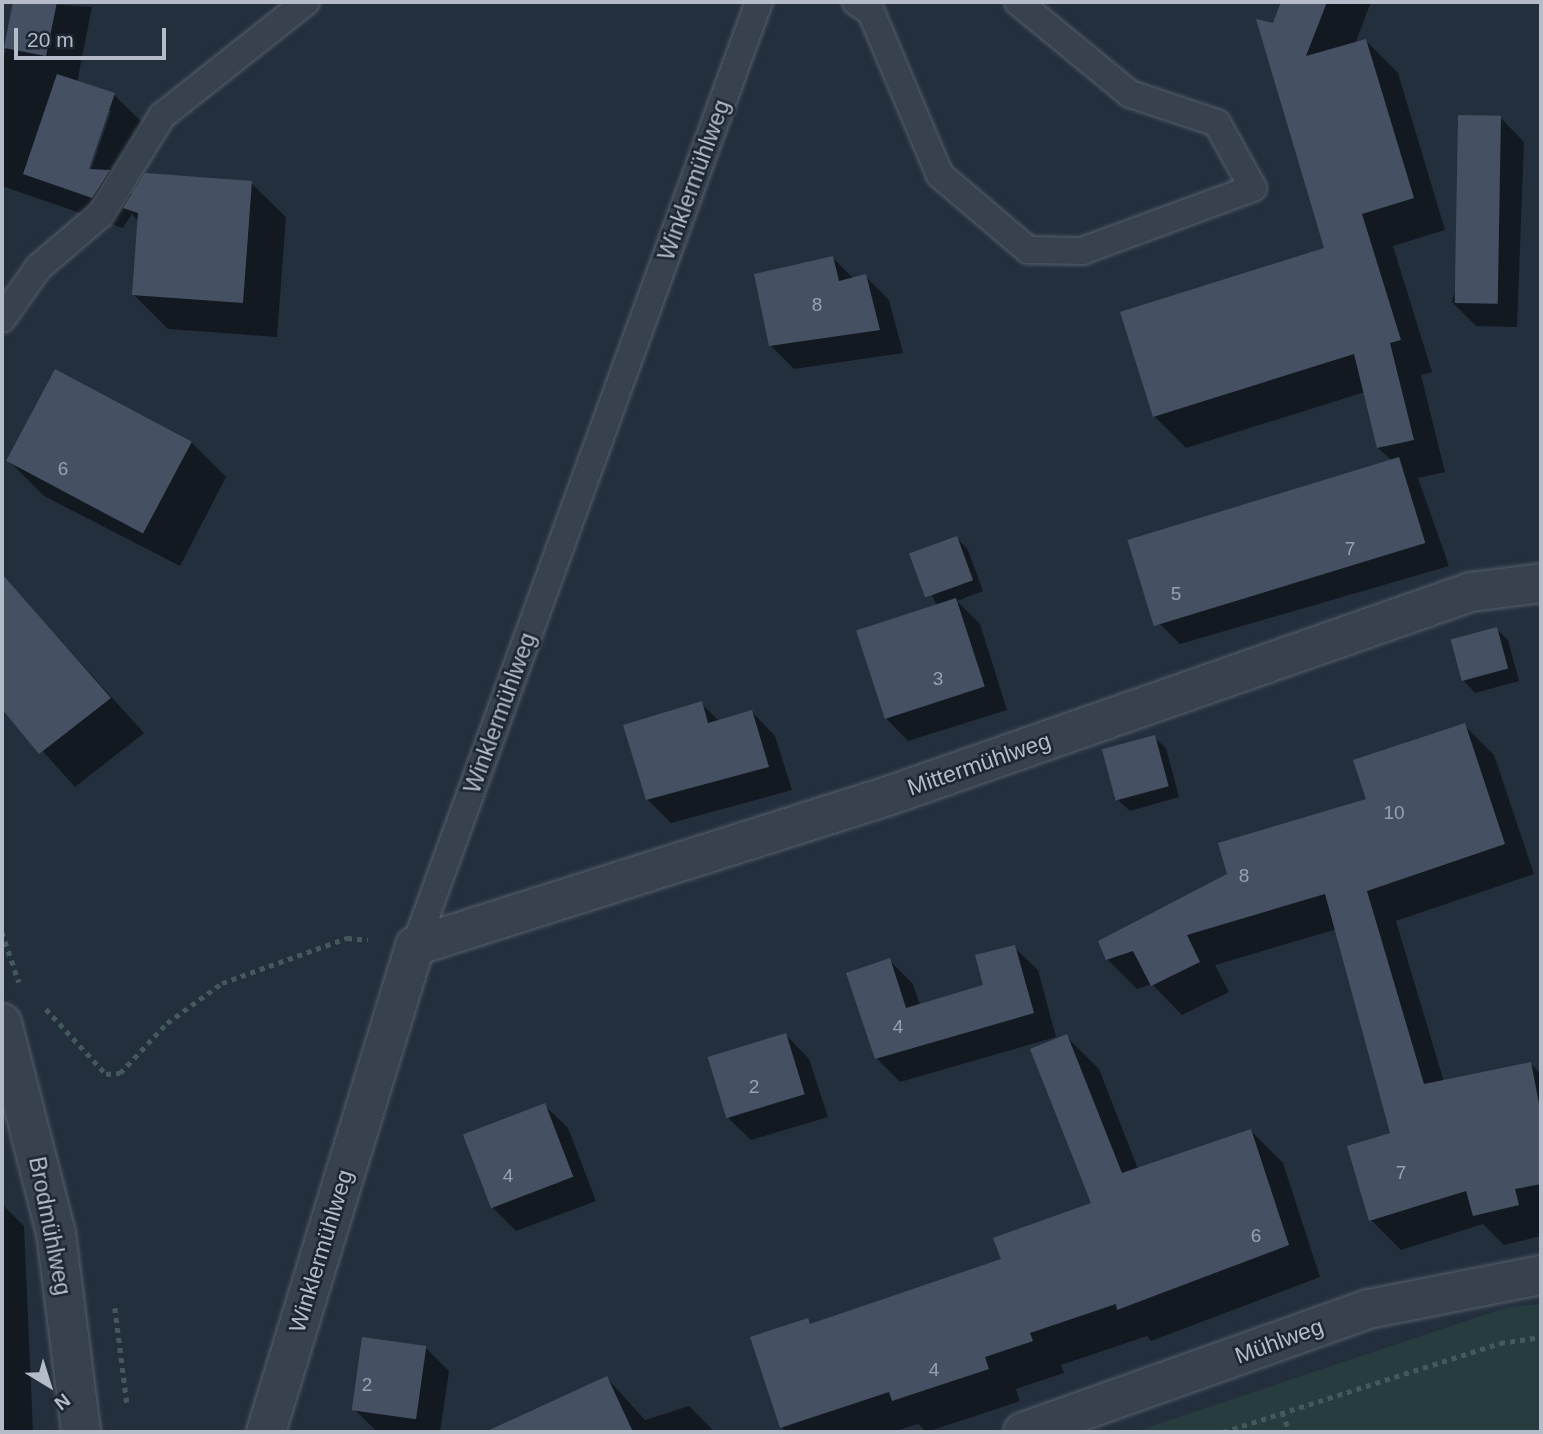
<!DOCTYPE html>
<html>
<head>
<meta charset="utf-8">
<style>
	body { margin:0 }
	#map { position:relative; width:1543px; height:1434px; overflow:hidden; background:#242f3e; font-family:Helvetica,sans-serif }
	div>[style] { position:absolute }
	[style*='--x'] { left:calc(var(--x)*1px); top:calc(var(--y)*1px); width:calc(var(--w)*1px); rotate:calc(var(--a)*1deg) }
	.green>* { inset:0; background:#263c3f }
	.shadow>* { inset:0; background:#0007 }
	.building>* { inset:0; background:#455162; transform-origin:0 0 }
	.path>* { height:4.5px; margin-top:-2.25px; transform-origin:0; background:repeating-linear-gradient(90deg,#44595c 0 5px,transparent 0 10px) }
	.roads { filter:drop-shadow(0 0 2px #565f6c) drop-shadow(0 0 2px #565f6c) }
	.service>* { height:26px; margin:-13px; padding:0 13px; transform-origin:13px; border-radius:13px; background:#38414e }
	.minor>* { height:38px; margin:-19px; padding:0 19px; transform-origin:19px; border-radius:19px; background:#38414e }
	span { translate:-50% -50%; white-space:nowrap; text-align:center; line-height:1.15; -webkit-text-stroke:5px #1d2633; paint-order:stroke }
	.number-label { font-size:19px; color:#98a1af }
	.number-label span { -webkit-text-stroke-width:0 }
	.street-label { font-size:23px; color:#b4bcc9 }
	.frame { position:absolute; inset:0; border:4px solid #b4bcc9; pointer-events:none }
	.north { position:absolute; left:14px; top:1350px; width:70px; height:70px; -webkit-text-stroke:5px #1d2633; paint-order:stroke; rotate:142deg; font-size:19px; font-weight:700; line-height:28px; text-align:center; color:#b4bcc9 }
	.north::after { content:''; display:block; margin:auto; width:24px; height:32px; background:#b4bcc9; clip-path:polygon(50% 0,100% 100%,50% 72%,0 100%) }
	.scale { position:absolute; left:14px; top:28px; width:152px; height:32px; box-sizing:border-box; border:4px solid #b4bcc9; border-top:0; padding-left:9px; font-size:21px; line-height:24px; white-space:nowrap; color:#b4bcc9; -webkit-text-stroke:5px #1d2633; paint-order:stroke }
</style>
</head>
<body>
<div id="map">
	<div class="green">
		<div style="clip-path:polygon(1541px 1304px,1541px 1432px,1134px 1432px,1508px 1307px)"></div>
	</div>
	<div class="shadow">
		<div style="clip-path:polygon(evenodd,15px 2px,92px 7px,77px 83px,114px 95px,145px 125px,124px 187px,133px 196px,251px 183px,286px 217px,277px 337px,168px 329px,134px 295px,139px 222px,132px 214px,123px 228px,2px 186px,2px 67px,15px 2px,107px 111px,111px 111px,88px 178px,85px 177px,107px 111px)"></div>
		<div style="clip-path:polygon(1283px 2px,1371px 2px,1355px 44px,1366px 41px,1398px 73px,1445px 230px,1393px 246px,1432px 372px,1421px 375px,1445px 472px,1418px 478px,1449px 566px,1180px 644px,1156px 620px,1392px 461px,1378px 448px,1365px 392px,1186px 448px,1154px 416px,1326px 249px,1274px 25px)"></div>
		<div style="clip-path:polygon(1501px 118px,1524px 142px,1517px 327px,1476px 326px,1452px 302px)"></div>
		<div style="clip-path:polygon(833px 258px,854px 279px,865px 276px,889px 300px,903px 353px,794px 369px,771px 346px)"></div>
		<div style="clip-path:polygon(56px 372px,191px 442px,226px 477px,180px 566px,44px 496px,9px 461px)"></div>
		<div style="clip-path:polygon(957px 538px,968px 550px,983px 591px,957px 601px,980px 624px,1007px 710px,908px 741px,885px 717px,937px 606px,912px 554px)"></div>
		<div style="clip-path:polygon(3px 577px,144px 733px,75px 787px,2px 706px)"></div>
		<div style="clip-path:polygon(1496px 629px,1508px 640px,1519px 681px,1475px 693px,1464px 681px)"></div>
		<div style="clip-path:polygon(701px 703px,720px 722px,752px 712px,775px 736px,792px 790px,671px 823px,647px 799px)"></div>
		<div style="clip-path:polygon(1464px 725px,1494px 755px,1534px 874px,1396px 921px,1444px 1082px,1531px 1064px,1541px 1074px,1541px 1236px,1504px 1245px,1483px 1224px,1401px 1250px,1371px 1220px,1392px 1134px,1337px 929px,1215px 965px,1229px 992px,1182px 1015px,1152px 984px,1137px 989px,1107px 959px,1368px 800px)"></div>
		<div style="clip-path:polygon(1154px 737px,1166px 748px,1179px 797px,1130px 811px,1118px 800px)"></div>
		<div style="clip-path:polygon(1014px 947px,1038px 970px,1056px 1037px,900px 1082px,876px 1058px,889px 960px,913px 984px,920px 1005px,985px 986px)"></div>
		<div style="clip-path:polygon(786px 1035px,809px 1059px,828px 1117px,751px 1140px,727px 1117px)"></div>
		<div style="clip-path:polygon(1067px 1037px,1099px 1069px,1138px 1169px,1251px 1131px,1283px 1163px,1320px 1277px,1151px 1341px,1147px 1336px,1061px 1365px,1064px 1373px,1016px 1389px,1020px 1401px,927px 1432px,918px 1424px,894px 1432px,787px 1432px,782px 1427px,807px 1320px,812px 1325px,1003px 1260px,1093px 1204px)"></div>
		<div style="clip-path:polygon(544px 1105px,568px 1128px,596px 1201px,516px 1231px,492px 1207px)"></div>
		<div style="clip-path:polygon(2px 1204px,24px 1226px,33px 1432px,2px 1432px)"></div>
		<div style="clip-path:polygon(425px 1347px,449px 1371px,440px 1432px,377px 1432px,354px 1409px)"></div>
		<div style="clip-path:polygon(607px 1378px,645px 1420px,689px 1406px,715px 1432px,501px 1432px,499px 1428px)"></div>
	</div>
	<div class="building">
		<div style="clip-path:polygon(13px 2px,57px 2px,46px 56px,4px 48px)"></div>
		<div style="clip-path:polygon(1281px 2px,1327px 2px,1306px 56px,1366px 39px,1414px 198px,1362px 214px,1401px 340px,1390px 343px,1414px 440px,1377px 448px,1354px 354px,1153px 417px,1120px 312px,1324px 248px,1256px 19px,1273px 23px)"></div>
		<div style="clip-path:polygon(57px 74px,115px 93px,89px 169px,110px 170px,92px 198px,23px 174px)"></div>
		<div style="left:1458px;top:115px;width:43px;height:188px;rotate:1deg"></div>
		<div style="clip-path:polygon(145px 173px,252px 181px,243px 303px,132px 295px,138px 213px,123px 208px)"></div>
		<div style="clip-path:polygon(833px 256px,839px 281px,866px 274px,880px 330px,769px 346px,754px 274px)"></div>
		<div style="left:55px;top:369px;width:155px;height:104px;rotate:28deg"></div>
		<div style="left:1399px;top:457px;width:90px;height:284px;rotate:73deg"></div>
		<div style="left:957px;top:536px;width:47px;height:51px;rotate:70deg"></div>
		<div style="clip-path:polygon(2px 574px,111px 698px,39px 754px,2px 709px)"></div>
		<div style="left:956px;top:598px;width:93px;height:105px;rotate:72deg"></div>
		<div style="left:1497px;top:627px;width:43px;height:48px;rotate:75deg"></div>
		<div style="clip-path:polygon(702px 701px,708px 723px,752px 710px,769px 767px,646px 800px,623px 725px)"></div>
		<div style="clip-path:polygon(1465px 723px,1505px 844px,1367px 891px,1424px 1084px,1531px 1062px,1541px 1114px,1541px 1184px,1515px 1189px,1519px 1205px,1473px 1216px,1466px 1191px,1369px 1221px,1347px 1146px,1390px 1133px,1325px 894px,1187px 935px,1200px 962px,1151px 986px,1133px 951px,1106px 960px,1098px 941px,1227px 874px,1218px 843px,1366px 799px,1353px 760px)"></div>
		<div style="left:1155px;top:735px;width:53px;height:55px;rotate:75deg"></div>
		<div style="clip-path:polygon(1015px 945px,1034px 1013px,875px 1059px,846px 973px,890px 958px,906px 1008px,983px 985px,975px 955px)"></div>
		<div style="left:786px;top:1033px;width:64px;height:82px;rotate:73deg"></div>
		<div style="clip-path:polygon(1067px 1034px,1122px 1173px,1251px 1129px,1289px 1245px,1117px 1310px,1116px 1304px,1030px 1333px,1033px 1341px,985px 1357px,989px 1369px,892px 1401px,889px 1392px,780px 1428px,750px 1337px,808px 1318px,810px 1324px,1001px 1259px,993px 1238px,1091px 1203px,1030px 1049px)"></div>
		<div style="left:545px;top:1103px;width:79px;height:88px;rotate:69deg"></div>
		<div style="left:362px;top:1337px;width:65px;height:74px;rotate:8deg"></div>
		<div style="clip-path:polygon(607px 1376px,633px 1432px,485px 1432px)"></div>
	</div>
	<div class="path">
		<div style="--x:2;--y:932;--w:53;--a:71.2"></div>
		<div style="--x:46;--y:1009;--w:88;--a:47.3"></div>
		<div style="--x:106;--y:1074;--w:14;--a:-4"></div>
		<div style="--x:120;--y:1073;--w:69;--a:-46.8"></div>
		<div style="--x:167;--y:1023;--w:68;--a:-36"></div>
		<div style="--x:222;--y:983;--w:133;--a:-19.8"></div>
		<div style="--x:347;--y:938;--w:21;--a:5"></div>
		<div style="--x:115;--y:1308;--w:96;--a:82.8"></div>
		<div style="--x:1282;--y:1412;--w:22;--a:68"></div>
		<div style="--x:1223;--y:1432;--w:291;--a:-17.8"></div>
		<div style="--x:1500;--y:1343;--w:41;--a:-8.3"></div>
	</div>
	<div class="roads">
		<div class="service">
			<div style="--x:856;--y:2;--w:18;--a:34"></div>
			<div style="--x:871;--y:12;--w:177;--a:67.1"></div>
			<div style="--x:940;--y:175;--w:116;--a:40.4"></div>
			<div style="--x:1028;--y:250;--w:54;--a:1.1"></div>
			<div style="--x:1082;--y:251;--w:182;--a:-20.2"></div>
			<div style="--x:1253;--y:188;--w:74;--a:-119"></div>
			<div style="--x:1217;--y:123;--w:92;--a:-161.6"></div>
			<div style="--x:1130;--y:94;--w:145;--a:-140.6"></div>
			<div style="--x:2;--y:319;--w:64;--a:-54.6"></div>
			<div style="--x:39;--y:267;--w:82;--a:-40.5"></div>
			<div style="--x:101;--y:214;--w:115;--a:-58.1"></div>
			<div style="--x:162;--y:116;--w:184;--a:-38.4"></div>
			<div style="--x:415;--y:946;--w:1005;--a:-69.98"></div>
		</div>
		<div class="minor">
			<div style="--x:2;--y:1023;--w:217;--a:75.6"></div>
			<div style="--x:56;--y:1233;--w:201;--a:82.8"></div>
			<div style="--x:266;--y:1432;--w:508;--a:-72.96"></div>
			<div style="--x:415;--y:946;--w:496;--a:-17.6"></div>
			<div style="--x:888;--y:796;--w:618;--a:-19.29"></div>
			<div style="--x:1471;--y:592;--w:71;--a:-7.3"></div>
			<div style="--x:1023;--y:1432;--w:367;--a:-19.6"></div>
			<div style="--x:1369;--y:1309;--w:175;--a:-11.2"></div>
		</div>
	</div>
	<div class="number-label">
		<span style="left:817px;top:305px">8</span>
		<span style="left:63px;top:469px">6</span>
		<span style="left:1350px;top:549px">7</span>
		<span style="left:1176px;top:594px">5</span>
		<span style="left:938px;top:679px">3</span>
		<span style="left:1394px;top:813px">10</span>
		<span style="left:1244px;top:876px">8</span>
		<span style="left:898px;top:1027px">4</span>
		<span style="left:754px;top:1087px">2</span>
		<span style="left:1401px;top:1173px">7</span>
		<span style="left:508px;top:1176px">4</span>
		<span style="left:1256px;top:1236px">6</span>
		<span style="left:934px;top:1370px">4</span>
		<span style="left:367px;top:1385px">2</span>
	</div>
	<div class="street-label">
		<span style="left:694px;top:180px;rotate:-70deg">Winklermühlweg</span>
		<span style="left:500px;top:713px;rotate:-70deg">Winklermühlweg</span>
		<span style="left:979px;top:764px;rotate:-19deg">Mittermühlweg</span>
		<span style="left:50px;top:1226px;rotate:79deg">Brodmühlweg</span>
		<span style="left:321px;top:1251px;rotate:-73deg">Winklermühlweg</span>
		<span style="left:1279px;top:1341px;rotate:-20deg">Mühlweg</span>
	</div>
	<div class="frame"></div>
	<div class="north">N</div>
	<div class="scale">20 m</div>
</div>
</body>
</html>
